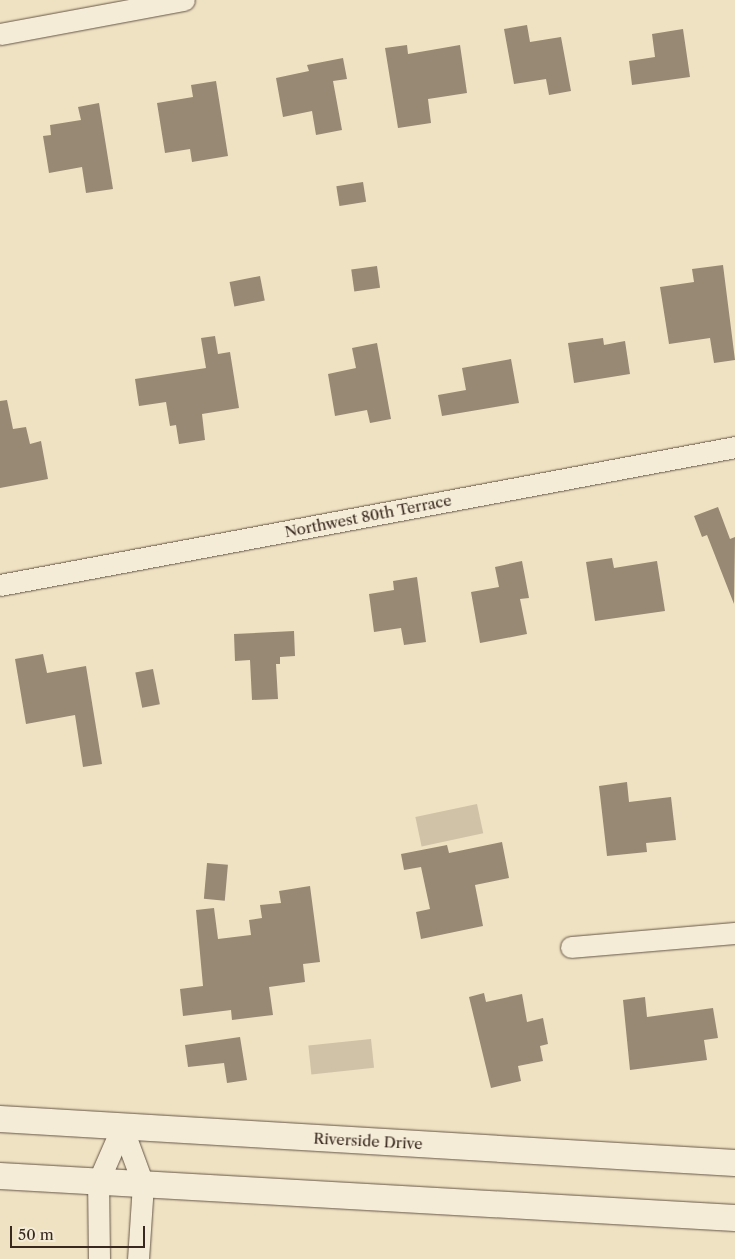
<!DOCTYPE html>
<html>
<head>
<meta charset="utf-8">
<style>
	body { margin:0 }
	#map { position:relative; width:735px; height:1259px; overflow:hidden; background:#efe2c2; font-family:"Libre Caslon Text",serif }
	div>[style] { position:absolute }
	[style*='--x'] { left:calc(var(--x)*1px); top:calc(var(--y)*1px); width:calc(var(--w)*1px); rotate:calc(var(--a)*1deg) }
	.green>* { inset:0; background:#d0c2a6; transform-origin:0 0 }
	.building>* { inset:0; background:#978974; transform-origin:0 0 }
	.roads { filter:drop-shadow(0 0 1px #665648) drop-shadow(0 0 1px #665648) }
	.minor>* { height:21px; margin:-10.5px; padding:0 10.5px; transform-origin:10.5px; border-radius:10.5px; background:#f5ecd7 }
	.tertiary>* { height:26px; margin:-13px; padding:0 13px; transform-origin:13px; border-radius:13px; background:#f5ecd7 }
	span { translate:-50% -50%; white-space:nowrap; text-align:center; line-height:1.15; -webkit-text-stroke:4px #f5ecd7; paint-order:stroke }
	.street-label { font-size:15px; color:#38281f }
	.scale { position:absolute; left:10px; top:1226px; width:135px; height:22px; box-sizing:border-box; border:2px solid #38281f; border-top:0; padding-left:6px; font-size:15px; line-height:18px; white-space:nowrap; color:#38281f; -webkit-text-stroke:4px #f5ecd7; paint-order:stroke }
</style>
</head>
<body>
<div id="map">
	<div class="green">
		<div style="left:477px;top:804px;width:30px;height:63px;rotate:78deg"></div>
		<div style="left:371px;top:1039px;width:29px;height:63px;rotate:84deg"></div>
	</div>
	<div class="building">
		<div style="clip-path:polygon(527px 25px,530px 42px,561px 37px,571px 91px,549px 95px,546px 79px,514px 84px,504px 29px)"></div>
		<div style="clip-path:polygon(683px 29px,690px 77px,632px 85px,629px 61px,655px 57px,652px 34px)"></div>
		<div style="clip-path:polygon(407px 45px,408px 54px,460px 45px,467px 93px,428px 99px,431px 123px,398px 128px,385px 48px)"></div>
		<div style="clip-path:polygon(343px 58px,347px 79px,333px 81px,342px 130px,316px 135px,312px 111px,283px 117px,276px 78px,309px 71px,307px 65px)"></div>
		<div style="clip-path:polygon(216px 81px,228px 156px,192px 162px,190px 149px,165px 153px,157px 103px,193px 97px,191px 85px)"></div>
		<div style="clip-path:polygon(99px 103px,113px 189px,86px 193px,82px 167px,49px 173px,43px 136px,51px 135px,50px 125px,81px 120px,78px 107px)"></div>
		<div style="left:363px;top:182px;width:20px;height:27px;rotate:81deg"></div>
		<div style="clip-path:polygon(723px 265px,735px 360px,714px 363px,710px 338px,669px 344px,660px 287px,694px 282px,692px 269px)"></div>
		<div style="left:377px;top:266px;width:22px;height:26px;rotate:82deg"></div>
		<div style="left:260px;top:276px;width:25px;height:31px;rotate:79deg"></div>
		<div style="clip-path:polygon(215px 336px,218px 354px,230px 352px,239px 408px,202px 414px,205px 440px,179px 444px,176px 425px,170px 426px,166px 402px,139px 406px,135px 379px,206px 368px,201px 338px)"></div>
		<div style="clip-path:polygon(603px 338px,604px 345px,625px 341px,630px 374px,574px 383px,568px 343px)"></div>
		<div style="clip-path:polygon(377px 343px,391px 419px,370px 423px,367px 410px,335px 416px,328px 374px,356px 368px,352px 348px)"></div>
		<div style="clip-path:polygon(511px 359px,519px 403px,442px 416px,438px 395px,466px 390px,462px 368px)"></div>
		<div style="clip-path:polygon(7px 400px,13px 429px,26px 427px,30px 444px,41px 441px,48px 479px,0 488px,0 401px)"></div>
		<div style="clip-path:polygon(718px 507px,730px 539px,735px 537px,734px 604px,707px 535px,702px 537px,694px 516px)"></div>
		<div style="clip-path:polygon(612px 558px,614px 568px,657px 561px,665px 611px,595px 621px,586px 562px)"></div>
		<div style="clip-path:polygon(522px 561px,529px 598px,520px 599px,527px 634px,480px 643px,471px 592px,499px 587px,495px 567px)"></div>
		<div style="clip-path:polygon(417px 577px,426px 642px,404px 645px,401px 628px,374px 632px,369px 594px,394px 590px,393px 581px)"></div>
		<div style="clip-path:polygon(294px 631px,295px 656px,280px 657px,280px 664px,276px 664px,278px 699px,252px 700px,250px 660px,235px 661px,234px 634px)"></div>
		<div style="clip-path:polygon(43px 654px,47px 673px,86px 666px,102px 764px,83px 767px,75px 715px,26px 724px,15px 659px)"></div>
		<div style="left:153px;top:669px;width:36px;height:18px;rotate:79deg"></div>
		<div style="clip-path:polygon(627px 782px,629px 802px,671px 797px,676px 840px,646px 843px,647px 852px,607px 856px,599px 786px)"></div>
		<div style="clip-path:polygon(502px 842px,509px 878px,475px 885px,483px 926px,421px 939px,416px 912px,430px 909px,421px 867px,404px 870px,401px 854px,447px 845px,449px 853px)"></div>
		<div style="left:207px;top:863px;width:21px;height:36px;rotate:5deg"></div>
		<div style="clip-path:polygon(310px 886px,320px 962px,303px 964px,305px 982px,269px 987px,273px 1015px,232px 1020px,231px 1010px,183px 1016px,180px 989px,203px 986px,196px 910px,214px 908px,218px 939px,251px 935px,249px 920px,262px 918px,260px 905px,281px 903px,279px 891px)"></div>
		<div style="clip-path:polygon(484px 993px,486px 1002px,522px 994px,527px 1022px,543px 1018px,548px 1044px,540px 1046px,543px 1061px,518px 1066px,521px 1081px,491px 1088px,469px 997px)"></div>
		<div style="clip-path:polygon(645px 997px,647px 1017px,713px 1008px,718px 1038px,704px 1040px,707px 1060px,630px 1070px,623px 1000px)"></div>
		<div style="clip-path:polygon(240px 1037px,247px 1080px,227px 1083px,224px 1063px,188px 1067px,185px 1045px)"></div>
	</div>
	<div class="roads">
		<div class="minor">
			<div style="--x:0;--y:34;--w:187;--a:-10.5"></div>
			<div style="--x:0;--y:585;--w:748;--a:-10.63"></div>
			<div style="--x:571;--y:947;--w:165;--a:-4.9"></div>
			<div style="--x:122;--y:1127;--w:61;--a:69.8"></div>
			<div style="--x:143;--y:1184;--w:75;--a:93.8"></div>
			<div style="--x:99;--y:1259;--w:77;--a:-90.7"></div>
			<div style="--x:98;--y:1182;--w:60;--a:-66.4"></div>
		</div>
		<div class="tertiary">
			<div style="--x:0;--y:1119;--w:736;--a:3.43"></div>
			<div style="--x:0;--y:1176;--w:736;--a:3.27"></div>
		</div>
	</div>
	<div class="street-label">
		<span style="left:368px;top:516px;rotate:-11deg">Northwest 80th Terrace</span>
		<span style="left:368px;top:1141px;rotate:3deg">Riverside Drive</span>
	</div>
	<div class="scale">50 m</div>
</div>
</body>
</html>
